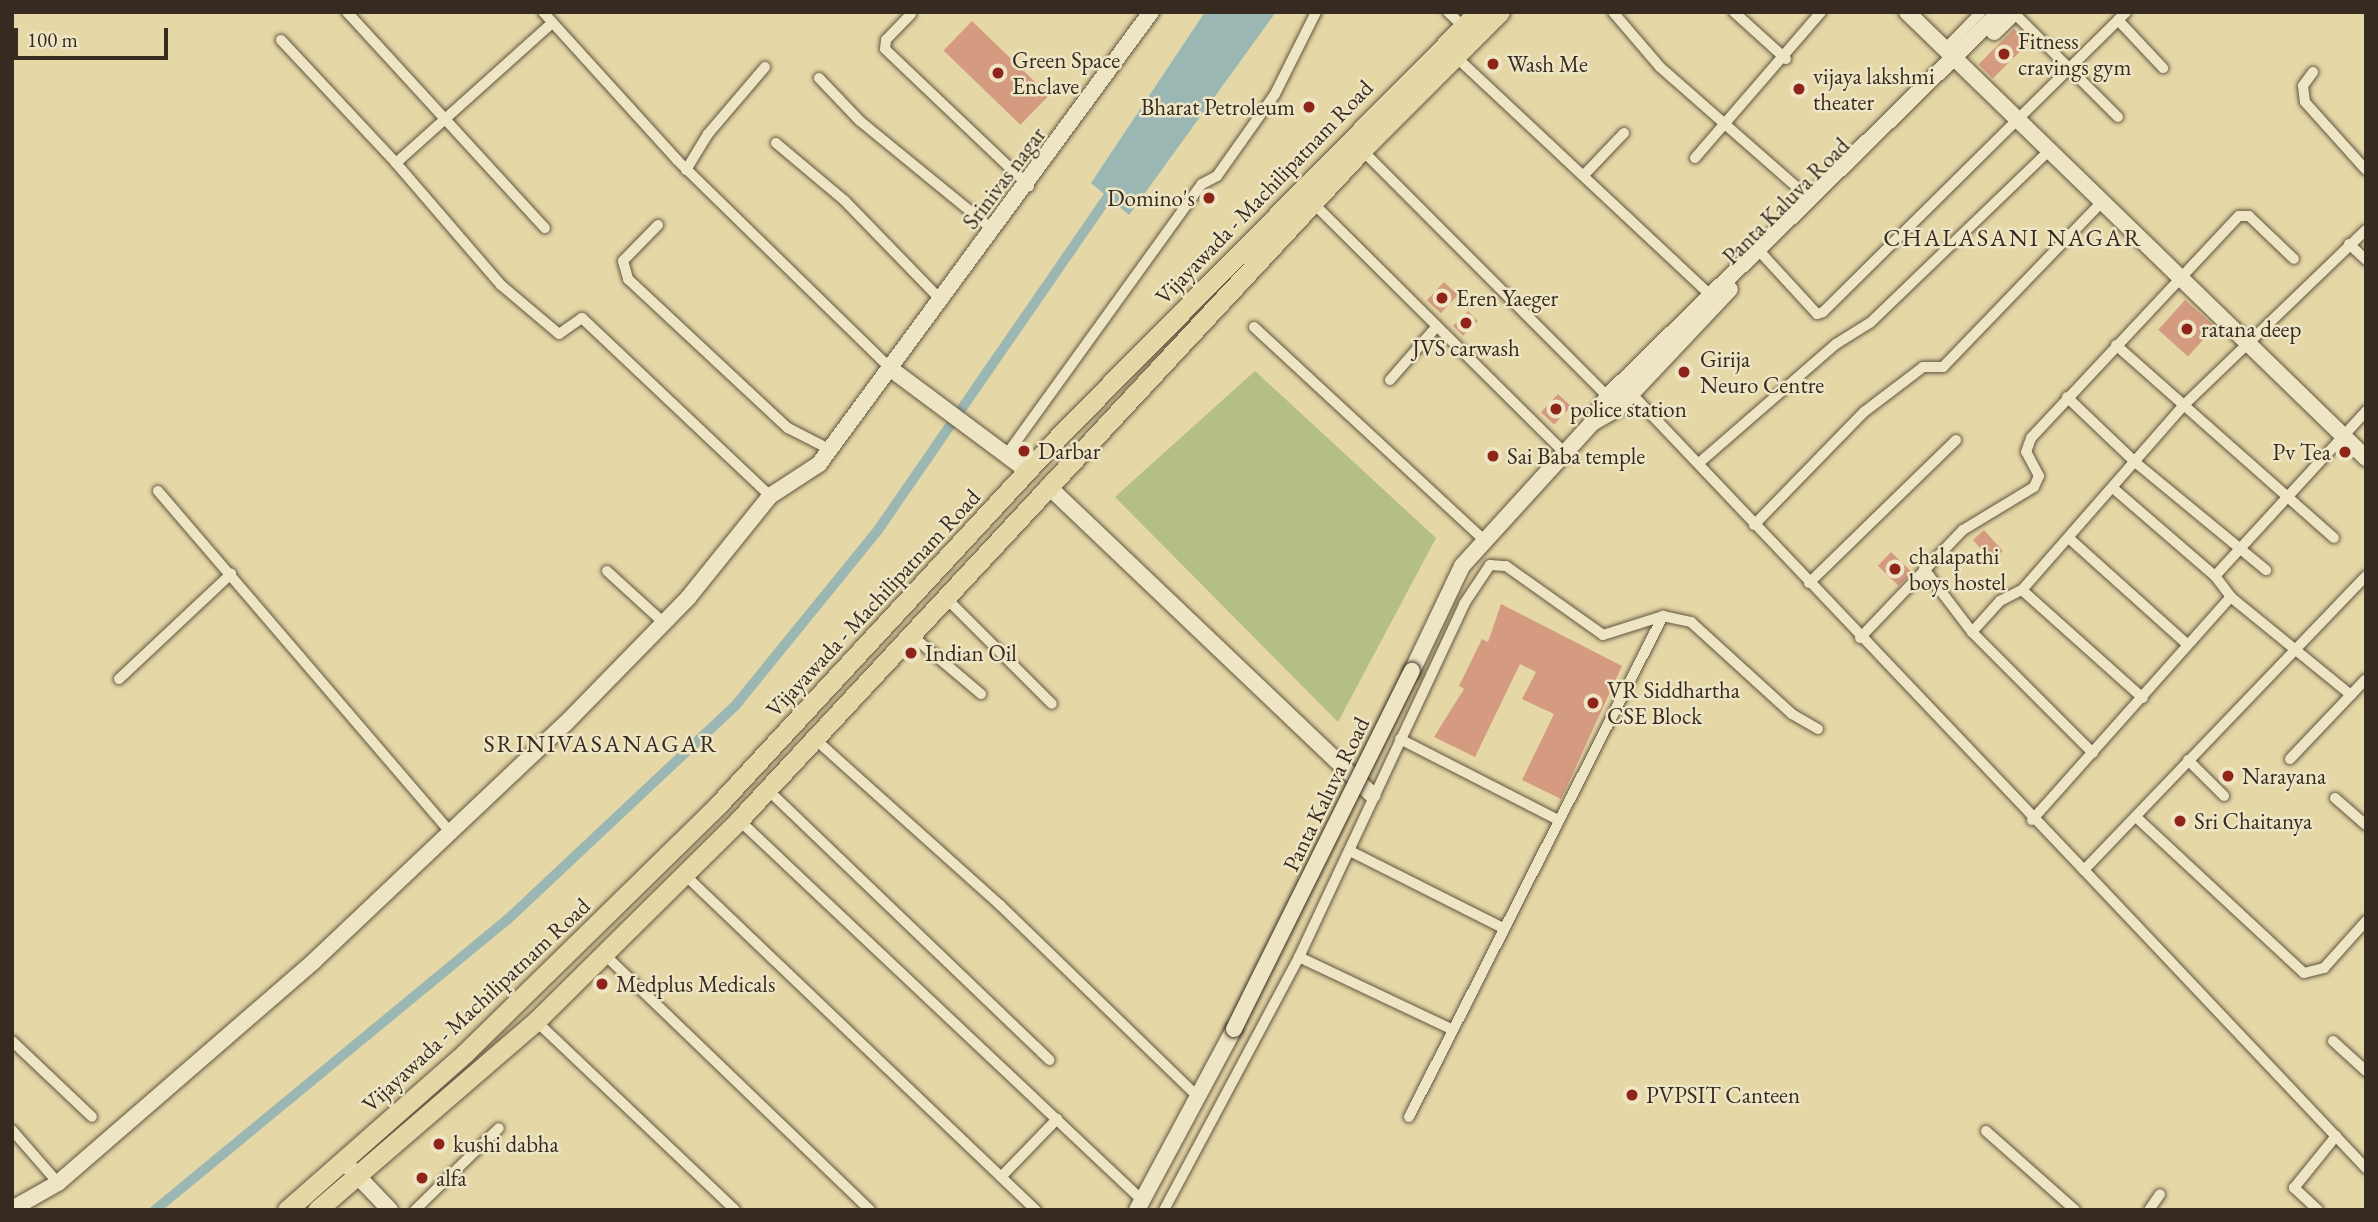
<!DOCTYPE html>
<html>
<head>
<meta charset="utf-8">
<style>
	body { margin:0 }
	#map { position:relative; width:2378px; height:1222px; overflow:hidden; background:#e5d7a6; font-family:"EB Garamond",serif }
	div>[style] { position:absolute }
	[style*='--x'] { left:calc(var(--x)*1px); top:calc(var(--y)*1px); width:calc(var(--w)*1px); rotate:calc(var(--a)*1deg) }
	.green>* { inset:0; background:#b4be87 }
	.water>* { inset:0; background:#9bb7b3 }
	.canal>* { height:10px; margin:-5px; padding:0 5px; transform-origin:5px; border-radius:5px; background:#9bb7b3 }
	.building>* { inset:0; background:#d59b80; transform-origin:0 0 }
	.roads { filter:drop-shadow(0 0 2px #625542) drop-shadow(0 0 2px #625542) }
	.street>* { height:10px; margin:-5px; padding:0 5px; transform-origin:5px; border-radius:5px; background:#eee5c5 }
	.secondary>* { height:16px; margin:-8px; padding:0 8px; transform-origin:8px; border-radius:8px; background:#eee5c5 }
	.highway>* { height:19px; margin:-9.5px; padding:0 9.5px; transform-origin:9.5px; border-radius:9.5px; background:#e5d7a6 }
	.bridges { filter:drop-shadow(0 0 2px #372a20) drop-shadow(0 0 2px #372a20) }
	.secondary-bridge>* { height:16px; margin:-8px; padding:0 8px; transform-origin:8px; border-radius:8px; background:#eee5c5 }
	.dots>* { width:19px; height:19px; translate:-50% -50%; box-sizing:border-box; border:4px solid #eee5c5; border-radius:50% }
	span { translate:-50% -50%; white-space:nowrap; text-align:center; line-height:1.15; -webkit-text-stroke:5px #eee5c5; paint-order:stroke }
	.poi-label { font-size:23px; color:#372a20 }
	.left { translate:0 -50%; text-align:left }
	.right { translate:-100% -50%; text-align:right }
	.street-label { font-size:23px; color:#372a20 }
	.neighbourhood-label { font-size:24px; color:#372a20; letter-spacing:2px }
	.frame { position:absolute; inset:0; border:14px solid #372a20; pointer-events:none }
	.scale { position:absolute; left:14px; top:28px; width:154px; height:32px; box-sizing:border-box; border:4px solid #372a20; border-top:0; padding-left:9px; font-size:21px; line-height:24px; white-space:nowrap; color:#372a20; -webkit-text-stroke:5px #eee5c5; paint-order:stroke }
</style>
</head>
<body>
<div id="map">
	<div class="green">
		<div style="clip-path:polygon(1255px 371px,1436px 538px,1338px 722px,1115px 497px)"></div>
	</div>
	<div class="water">
		<div style="clip-path:polygon(1205px 12px,1276px 12px,1129px 215px,1091px 183px)"></div>
	</div>
	<div class="canal">
		<div style="--x:155;--y:1210;--w:456;--a:-39.5"></div>
		<div style="--x:507;--y:920;--w:313;--a:-43.2"></div>
		<div style="--x:735;--y:706;--w:227;--a:-50.9"></div>
		<div style="--x:878;--y:530;--w:417;--a:-55.4"></div>
	</div>
	<div class="building">
		<div style="left:972px;top:21px;width:107px;height:41px;rotate:44deg"></div>
		<div style="left:2014px;top:29px;width:20px;height:50px;rotate:45deg"></div>
		<div style="left:1444px;top:282px;width:19px;height:25px;rotate:43deg"></div>
		<div style="left:2185px;top:300px;width:40px;height:40px;rotate:42deg"></div>
		<div style="left:1468px;top:311px;width:14px;height:21px;rotate:45deg"></div>
		<div style="left:1558px;top:394px;width:18px;height:25px;rotate:43deg"></div>
		<div style="left:1984px;top:530px;width:28px;height:15px;rotate:48deg"></div>
		<div style="left:1891px;top:552px;width:29px;height:19px;rotate:44deg"></div>
		<div style="clip-path:polygon(1501px 604px,1622px 666px,1561px 799px,1522px 780px,1554px 714px,1522px 699px,1536px 672px,1520px 664px,1475px 757px,1434px 737px,1464px 689px,1459px 686px,1482px 639px,1488px 642px)"></div>
	</div>
	<div class="roads">
		<div class="street">
			<div style="--x:347;--y:12;--w:293;--a:47.5"></div>
			<div style="--x:543;--y:12;--w:200;--a:47.8"></div>
			<div style="--x:677;--y:160;--w:299;--a:44.3"></div>
			<div style="--x:1448;--y:12;--w:21;--a:43"></div>
			<div style="--x:1613;--y:12;--w:72;--a:49.5"></div>
			<div style="--x:1660;--y:67;--w:197;--a:41.3"></div>
			<div style="--x:1734;--y:12;--w:70;--a:42.1"></div>
			<div style="--x:2014;--y:13;--w:147;--a:45"></div>
			<div style="--x:911;--y:14;--w:36;--a:134"></div>
			<div style="--x:886;--y:40;--w:9;--a:96"></div>
			<div style="--x:885;--y:49;--w:199;--a:43.6"></div>
			<div style="--x:2118;--y:20;--w:66;--a:46.8"></div>
			<div style="--x:281;--y:40;--w:168;--a:46.9"></div>
			<div style="--x:396;--y:163;--w:210;--a:-41.9"></div>
			<div style="--x:1946;--y:48;--w:50;--a:-45.8"></div>
			<div style="--x:1455;--y:56;--w:348;--a:43.1"></div>
			<div style="--x:2313;--y:72;--w:17;--a:126"></div>
			<div style="--x:2303;--y:86;--w:16;--a:83"></div>
			<div style="--x:2305;--y:102;--w:91;--a:48.1"></div>
			<div style="--x:819;--y:78;--w:59;--a:46.4"></div>
			<div style="--x:860;--y:121;--w:172;--a:39.3"></div>
			<div style="--x:776;--y:143;--w:89;--a:40"></div>
			<div style="--x:844;--y:200;--w:139;--a:45.9"></div>
			<div style="--x:1362;--y:150;--w:354;--a:45.1"></div>
			<div style="--x:1695;--y:158;--w:193;--a:-49.2"></div>
			<div style="--x:396;--y:163;--w:161;--a:49.3"></div>
			<div style="--x:501;--y:285;--w:76;--a:40.2"></div>
			<div style="--x:559;--y:334;--w:28;--a:-35"></div>
			<div style="--x:582;--y:318;--w:259;--a:43.4"></div>
			<div style="--x:686;--y:170;--w:42;--a:-58.6"></div>
			<div style="--x:708;--y:134;--w:88;--a:-49.6"></div>
			<div style="--x:1584;--y:175;--w:58;--a:-46.4"></div>
			<div style="--x:1313;--y:203;--w:355;--a:44.8"></div>
			<div style="--x:658;--y:225;--w:50;--a:134.2"></div>
			<div style="--x:623;--y:261;--w:19;--a:74"></div>
			<div style="--x:628;--y:279;--w:219;--a:43"></div>
			<div style="--x:788;--y:428;--w:48;--a:27.1"></div>
			<div style="--x:2349;--y:244;--w:23;--a:43"></div>
			<div style="--x:1763;--y:255;--w:80;--a:47.5"></div>
			<div style="--x:1817;--y:314;--w:6;--a:-18"></div>
			<div style="--x:1823;--y:312;--w:426;--a:-44.7"></div>
			<div style="--x:1254;--y:327;--w:313;--a:42.8"></div>
			<div style="--x:2116;--y:345;--w:291;--a:41.5"></div>
			<div style="--x:1390;--y:380;--w:70;--a:-49"></div>
			<div style="--x:1628;--y:390;--w:662;--a:46.47"></div>
			<div style="--x:2084;--y:870;--w:407;--a:-46.2"></div>
			<div style="--x:2067;--y:397;--w:94;--a:43.7"></div>
			<div style="--x:2135;--y:462;--w:170;--a:39.5"></div>
			<div style="--x:1007;--y:454;--w:333;--a:-54.2"></div>
			<div style="--x:1202;--y:184;--w:17;--a:-28"></div>
			<div style="--x:1217;--y:176;--w:100;--a:-54.7"></div>
			<div style="--x:1275;--y:94;--w:92;--a:-63.4"></div>
			<div style="--x:1699;--y:463;--w:181;--a:-41"></div>
			<div style="--x:1836;--y:344;--w:40;--a:-32"></div>
			<div style="--x:1870;--y:323;--w:247;--a:-43.9"></div>
			<div style="--x:2113;--y:488;--w:135;--a:40.8"></div>
			<div style="--x:158;--y:491;--w:448;--a:49.4"></div>
			<div style="--x:1754;--y:525;--w:158;--a:-45.8"></div>
			<div style="--x:1864;--y:412;--w:74;--a:-37.3"></div>
			<div style="--x:1923;--y:367;--w:20;--a:0"></div>
			<div style="--x:1943;--y:367;--w:228;--a:-46.1"></div>
			<div style="--x:2071;--y:540;--w:156;--a:41.9"></div>
			<div style="--x:1924;--y:569;--w:79;--a:52.7"></div>
			<div style="--x:1972;--y:632;--w:171;--a:45"></div>
			<div style="--x:607;--y:571;--w:77;--a:42.4"></div>
			<div style="--x:1809;--y:583;--w:205;--a:-44.2"></div>
			<div style="--x:2022;--y:590;--w:243;--a:-48.8"></div>
			<div style="--x:2182;--y:407;--w:255;--a:-43.9"></div>
			<div style="--x:945;--y:597;--w:151;--a:45"></div>
			<div style="--x:1972;--y:632;--w:42;--a:-47.9"></div>
			<div style="--x:2000;--y:601;--w:25;--a:-27"></div>
			<div style="--x:2022;--y:590;--w:162;--a:41.8"></div>
			<div style="--x:910;--y:634;--w:93;--a:40.2"></div>
			<div style="--x:1860;--y:638;--w:149;--a:-46.4"></div>
			<div style="--x:1963;--y:530;--w:83;--a:-31.2"></div>
			<div style="--x:2034;--y:487;--w:12;--a:-66"></div>
			<div style="--x:2039;--y:476;--w:27;--a:-118"></div>
			<div style="--x:2026;--y:452;--w:15;--a:-70"></div>
			<div style="--x:2031;--y:438;--w:304;--a:-46.9"></div>
			<div style="--x:2239;--y:216;--w:10;--a:0"></div>
			<div style="--x:2249;--y:216;--w:62;--a:43.7"></div>
			<div style="--x:119;--y:679;--w:154;--a:-43.2"></div>
			<div style="--x:2351;--y:695;--w:155;--a:-140.8"></div>
			<div style="--x:2231;--y:597;--w:26;--a:-127"></div>
			<div style="--x:2215;--y:576;--w:224;--a:-47.5"></div>
			<div style="--x:815;--y:739;--w:249;--a:41.9"></div>
			<div style="--x:1000;--y:905;--w:272;--a:44.1"></div>
			<div style="--x:1400;--y:739;--w:178;--a:27.1"></div>
			<div style="--x:2290;--y:759;--w:110;--a:-46.5"></div>
			<div style="--x:2188;--y:760;--w:51;--a:45"></div>
			<div style="--x:768;--y:790;--w:390;--a:43.8"></div>
			<div style="--x:2335;--y:798;--w:41;--a:41.1"></div>
			<div style="--x:2136;--y:817;--w:229;--a:42.9"></div>
			<div style="--x:2304;--y:973;--w:21;--a:-14"></div>
			<div style="--x:2324;--y:968;--w:63;--a:-48.2"></div>
			<div style="--x:739;--y:820;--w:554;--a:43.32"></div>
			<div style="--x:2032;--y:820;--w:299;--a:-48.3"></div>
			<div style="--x:1352;--y:852;--w:169;--a:26.7"></div>
			<div style="--x:2084;--y:870;--w:410;--a:46.6"></div>
			<div style="--x:684;--y:874;--w:487;--a:43.7"></div>
			<div style="--x:604;--y:954;--w:369;--a:43.9"></div>
			<div style="--x:1299;--y:957;--w:168;--a:25.3"></div>
			<div style="--x:536;--y:1021;--w:274;--a:43.5"></div>
			<div style="--x:12;--y:1041;--w:110;--a:43.5"></div>
			<div style="--x:2333;--y:1041;--w:45;--a:42.3"></div>
			<div style="--x:1409;--y:1117;--w:562;--a:-63.12"></div>
			<div style="--x:12;--y:1130;--w:70;--a:49"></div>
			<div style="--x:1986;--y:1131;--w:119;--a:41.6"></div>
			<div style="--x:1001;--y:1177;--w:81;--a:-46"></div>
			<div style="--x:415;--y:1210;--w:117;--a:-44.3"></div>
			<div style="--x:1164;--y:1210;--w:287;--a:-61.9"></div>
			<div style="--x:1299;--y:957;--w:390;--a:-64.9"></div>
			<div style="--x:1464;--y:604;--w:47;--a:-56.3"></div>
			<div style="--x:1490;--y:565;--w:16;--a:4"></div>
			<div style="--x:1506;--y:566;--w:119;--a:35.4"></div>
			<div style="--x:1603;--y:635;--w:63;--a:-17.6"></div>
			<div style="--x:1663;--y:616;--w:29;--a:12"></div>
			<div style="--x:1691;--y:622;--w:137;--a:42.3"></div>
			<div style="--x:1792;--y:714;--w:30;--a:30"></div>
			<div style="--x:2149;--y:1210;--w:19;--a:-55"></div>
			<div style="--x:2318;--y:1210;--w:33;--a:-137"></div>
			<div style="--x:2294;--y:1188;--w:67;--a:-51.1"></div>
		</div>
		<div class="secondary">
			<div style="--x:1907;--y:12;--w:640;--a:44.18"></div>
			<div style="--x:1994;--y:32;--w:29;--a:-44"></div>
			<div style="--x:891;--y:369;--w:171;--a:36.7"></div>
			<div style="--x:1592;--y:423;--w:30;--a:-30"></div>
			<div style="--x:1618;--y:408;--w:163;--a:-46.7"></div>
			<div style="--x:1048;--y:486;--w:448;--a:43.6"></div>
			<div style="--x:1412;--y:671;--w:116;--a:-64.5"></div>
			<div style="--x:1462;--y:566;--w:193;--a:-47.7"></div>
			<div style="--x:1592;--y:423;--w:30;--a:-60"></div>
			<div style="--x:1607;--y:397;--w:550;--a:-44.41"></div>
			<div style="--x:350;--y:1168;--w:58;--a:46.4"></div>
			<div style="--x:12;--y:1209;--w:53;--a:-29.5"></div>
			<div style="--x:58;--y:1183;--w:339;--a:-40.9"></div>
			<div style="--x:314;--y:961;--w:345;--a:-43.4"></div>
			<div style="--x:565;--y:724;--w:176;--a:-45.7"></div>
			<div style="--x:688;--y:598;--w:131;--a:-51.2"></div>
			<div style="--x:770;--y:496;--w:59;--a:-33.1"></div>
			<div style="--x:819;--y:464;--w:561;--a:-53.7"></div>
			<div style="--x:1137;--y:1210;--w:205;--a:-61.8"></div>
		</div>
		<div class="highway">
			<div style="--x:287;--y:1210;--w:237;--a:-41.4"></div>
			<div style="--x:465;--y:1053;--w:354;--a:-44.4"></div>
			<div style="--x:718;--y:805;--w:508;--a:-47.23"></div>
			<div style="--x:1063;--y:432;--w:590;--a:-45.34"></div>
			<div style="--x:317;--y:1210;--w:289;--a:-40.8"></div>
			<div style="--x:536;--y:1021;--w:286;--a:-44.7"></div>
			<div style="--x:739;--y:820;--w:915;--a:-47.08"></div>
			<div style="--x:1362;--y:150;--w:195;--a:-45"></div>
		</div>
	</div>
	<div class="bridges">
		<div class="secondary-bridge">
			<div style="--x:1234;--y:1029;--w:400;--a:-63.6"></div>
		</div>
	</div>
	<div class="dots">
		<div style="left:2004px;top:54px;background:#8f2418"></div>
		<div style="left:1493px;top:64px;background:#8f2418"></div>
		<div style="left:998px;top:73px;background:#8f2418"></div>
		<div style="left:1799px;top:89px;background:#8f2418"></div>
		<div style="left:1309px;top:107px;background:#8f2418"></div>
		<div style="left:1209px;top:198px;background:#8f2418"></div>
		<div style="left:1442px;top:298px;background:#8f2418"></div>
		<div style="left:1466px;top:323px;background:#8f2418"></div>
		<div style="left:2187px;top:329px;background:#8f2418"></div>
		<div style="left:1684px;top:372px;background:#8f2418"></div>
		<div style="left:1556px;top:409px;background:#8f2418"></div>
		<div style="left:1024px;top:451px;background:#8f2418"></div>
		<div style="left:2345px;top:452px;background:#8f2418"></div>
		<div style="left:1493px;top:456px;background:#8f2418"></div>
		<div style="left:1895px;top:569px;background:#8f2418"></div>
		<div style="left:911px;top:653px;background:#8f2418"></div>
		<div style="left:1593px;top:703px;background:#8f2418"></div>
		<div style="left:2228px;top:776px;background:#8f2418"></div>
		<div style="left:2180px;top:821px;background:#8f2418"></div>
		<div style="left:602px;top:984px;background:#8f2418"></div>
		<div style="left:1632px;top:1095px;background:#8f2418"></div>
		<div style="left:439px;top:1144px;background:#8f2418"></div>
		<div style="left:422px;top:1178px;background:#8f2418"></div>
	</div>
	<div class="poi-label">
		<span class="left" style="left:2018px;top:54px">Fitness<br>cravings gym</span>
		<span class="left" style="left:1012px;top:73px">Green Space<br>Enclave</span>
		<span class="left" style="left:1507px;top:64px">Wash Me</span>
		<span class="left" style="left:1813px;top:89px">vijaya lakshmi<br>theater</span>
		<span class="right" style="left:1295px;top:107px">Bharat Petroleum</span>
		<span class="right" style="left:1195px;top:198px">Domino's</span>
		<span class="left" style="left:1456px;top:298px">Eren Yaeger</span>
		<span class="left" style="left:2201px;top:329px">ratana deep</span>
		<span style="left:1466px;top:348px">JVS carwash</span>
		<span class="left" style="left:1700px;top:372px">Girija<br>Neuro Centre</span>
		<span class="left" style="left:1570px;top:409px">police station</span>
		<span class="left" style="left:1038px;top:451px">Darbar</span>
		<span class="right" style="left:2331px;top:452px">Pv Tea</span>
		<span class="left" style="left:1507px;top:456px">Sai Baba temple</span>
		<span class="left" style="left:1909px;top:569px">chalapathi<br>boys hostel</span>
		<span class="left" style="left:925px;top:653px">Indian Oil</span>
		<span class="left" style="left:1607px;top:703px">VR Siddhartha<br>CSE Block</span>
		<span class="left" style="left:2242px;top:776px">Narayana</span>
		<span class="left" style="left:2194px;top:821px">Sri Chaitanya</span>
		<span class="left" style="left:616px;top:984px">Medplus Medicals</span>
		<span class="left" style="left:1646px;top:1095px">PVPSIT Canteen</span>
		<span class="left" style="left:453px;top:1144px">kushi dabha</span>
		<span class="left" style="left:436px;top:1178px">alfa</span>
	</div>
	<div class="street-label">
		<span style="left:1004px;top:178px;rotate:-53deg">Srinivas nagar</span>
		<span style="left:1264px;top:192px;rotate:-46deg">Vijayawada - Machilipatnam Road</span>
		<span style="left:1786px;top:201px;rotate:-45deg">Panta Kaluva Road</span>
		<span style="left:873px;top:603px;rotate:-47deg">Vijayawada - Machilipatnam Road</span>
		<span style="left:1326px;top:794px;rotate:-64deg">Panta Kaluva Road</span>
		<span style="left:476px;top:1005px;rotate:-43deg">Vijayawada - Machilipatnam Road</span>
	</div>
	<div class="neighbourhood-label">
		<span style="left:2013px;top:238px">CHALASANI NAGAR</span>
		<span style="left:601px;top:744px">SRINIVASANAGAR</span>
	</div>
	<div class="frame"></div>
	<div class="scale">100 m</div>
</div>
</body>
</html>
